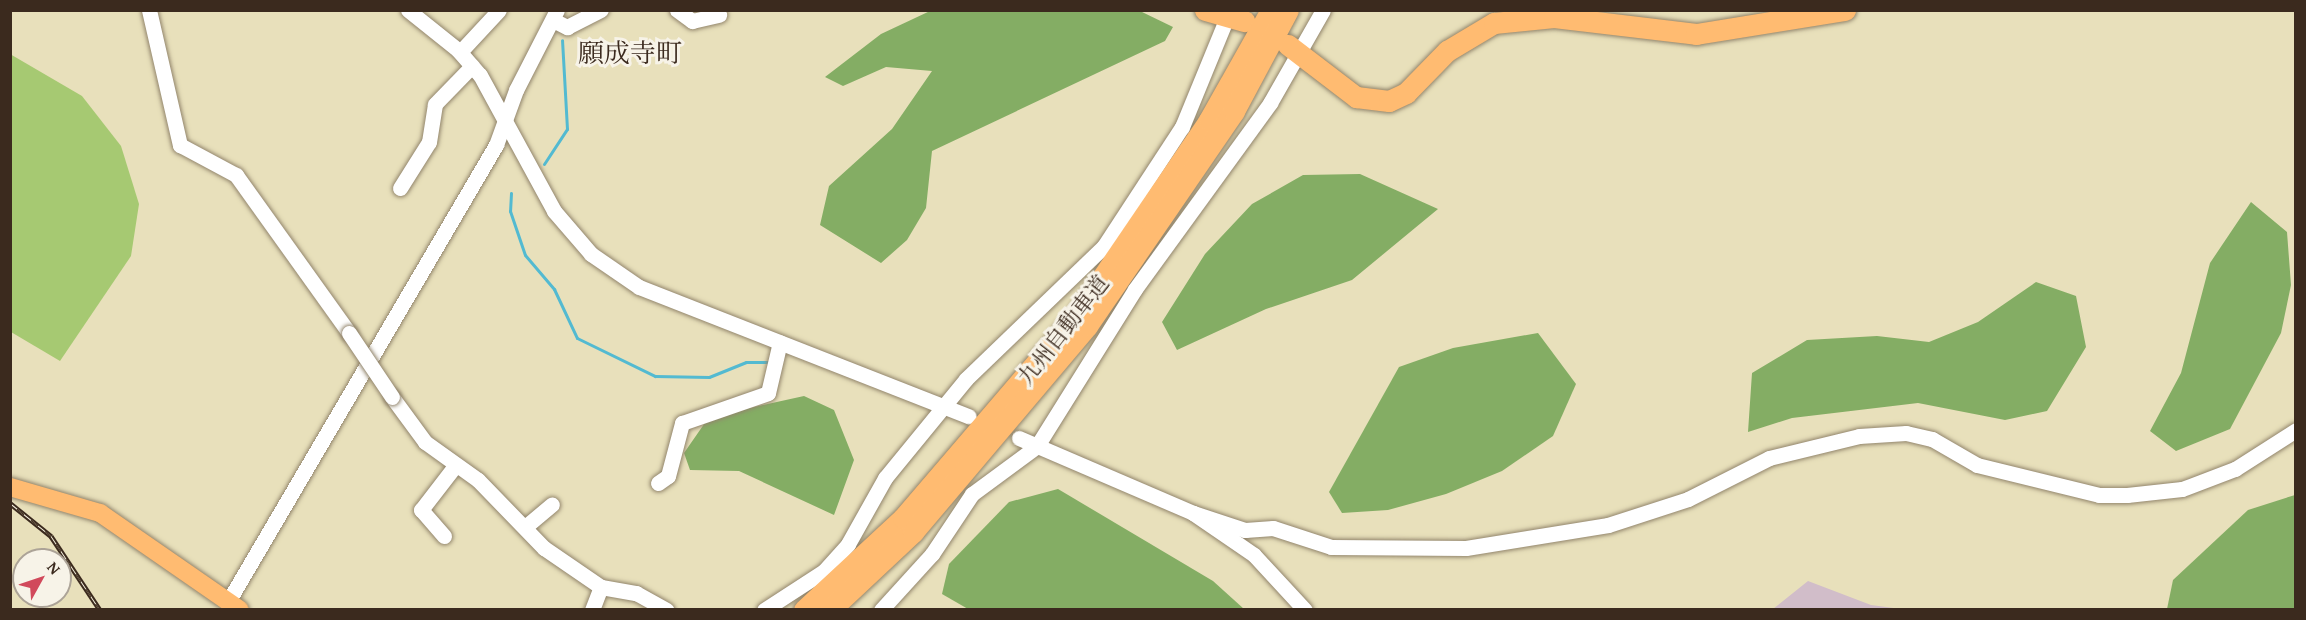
<!DOCTYPE html>
<html>
<head>
<meta charset="utf-8">
<style>
	body { margin:0 }
	#map { position:relative; width:2306px; height:620px; overflow:hidden; background:#e8e0bb; font-family:"Gentium Book Plus","Noto Serif JP",serif }
	div>[style] { position:absolute }
	[style*='--x'] { left:calc(var(--x)*1px); top:calc(var(--y)*1px); width:calc(var(--w)*1px); rotate:calc(var(--a)*1deg) }
	.industrial>* { inset:0; background:#d1bdc9 }
	.green>* { inset:0; background:#a6c972 }
	.forest>* { inset:0; background:#84ad64 }
	.stream>* { height:3px; margin:-1.5px; padding:0 1.5px; transform-origin:1.5px; border-radius:1.5px; background:#53bad1 }
	.roads { filter:drop-shadow(0 0 2px #92856c) drop-shadow(0 0 2px #92856c) }
	.minor>* { height:15px; margin:-7.5px; padding:0 7.5px; transform-origin:7.5px; border-radius:7.5px; background:#fff }
	.major>* { height:18px; margin:-9px; padding:0 9px; transform-origin:9px; border-radius:9px; background:#ffbb71 }
	.highway>* { height:21px; margin:-10.5px; padding:0 10.5px; transform-origin:10.5px; border-radius:10.5px; background:#ffbb71 }
	.rail>* { height:5px; margin-top:-2.5px; transform-origin:0; background:repeating-linear-gradient(90deg,#f7f3e8 0 9px,#3b2a1e 0 18px); box-sizing:border-box; border-block:2px solid #3b2a1e }
	.bridges { filter:drop-shadow(0 0 2px #92856c) drop-shadow(0 0 2px #92856c) }
	.minor-bridge>* { height:15px; margin:-7.5px; padding:0 7.5px; transform-origin:7.5px; border-radius:7.5px; background:#fff }
	span { translate:-50% -50%; white-space:nowrap; text-align:center; line-height:1.15; -webkit-text-stroke:6px #f7f3e8; paint-order:stroke }
	.street-label { font-size:22px; color:#3b2a1e }
	.quarter-label { font-size:26px; color:#3b2a1e }
	.frame { position:absolute; inset:0; border:12px solid #3b2a1e; pointer-events:none }
	.north { position:absolute; left:12px; top:548px; width:60px; height:60px; box-sizing:border-box; background:#f7f3e8; border:2px solid #aca397; border-radius:50%; rotate:50deg; font-size:16px; font-weight:700; line-height:24px; text-align:center; color:#3b2a1e }
	.north::after { content:''; display:block; margin:auto; width:21px; height:27px; background:#d1495b; clip-path:polygon(50% 0,100% 100%,50% 72%,0 100%) }
</style>
</head>
<body>
<div id="map">
	<div class="industrial">
		<div style="clip-path:polygon(1808px 581px,1871px 605px,1901px 609px,1773px 609px)"></div>
	</div>
	<div class="green">
		<div style="clip-path:polygon(10px 54px,82px 96px,121px 146px,139px 204px,131px 256px,60px 361px,11px 332px)"></div>
	</div>
	<div class="forest">
		<div style="clip-path:polygon(930px 11px,1140px 11px,1173px 27px,1165px 41px,932px 151px,926px 208px,907px 240px,881px 263px,820px 225px,829px 186px,892px 129px,932px 71px,886px 67px,843px 86px,825px 77px,881px 34px)"></div>
		<div style="clip-path:polygon(1360px 174px,1438px 209px,1352px 280px,1266px 309px,1177px 350px,1162px 322px,1205px 254px,1252px 204px,1303px 175px)"></div>
		<div style="clip-path:polygon(2251px 202px,2287px 232px,2291px 285px,2281px 333px,2230px 429px,2176px 451px,2150px 431px,2181px 373px,2210px 263px)"></div>
		<div style="clip-path:polygon(2036px 282px,2076px 296px,2086px 347px,2047px 411px,2005px 420px,1918px 403px,1792px 418px,1748px 432px,1752px 373px,1807px 340px,1877px 336px,1929px 342px,1978px 322px)"></div>
		<div style="clip-path:polygon(1538px 333px,1576px 384px,1553px 436px,1502px 471px,1446px 494px,1388px 510px,1342px 513px,1329px 492px,1399px 367px,1453px 348px)"></div>
		<div style="clip-path:polygon(804px 396px,834px 410px,854px 460px,834px 515px,739px 471px,690px 470px,684px 453px,709px 417px)"></div>
		<div style="clip-path:polygon(1058px 489px,1213px 581px,1244px 609px,968px 609px,942px 594px,949px 564px,1009px 502px)"></div>
		<div style="clip-path:polygon(2295px 495px,2295px 609px,2167px 609px,2173px 580px,2248px 510px)"></div>
	</div>
	<div class="stream">
		<div style="--x:544;--y:164;--w:42;--a:-56.7"></div>
		<div style="--x:567;--y:129;--w:89;--a:-93.2"></div>
		<div style="--x:511;--y:193;--w:18;--a:93"></div>
		<div style="--x:510;--y:211;--w:46;--a:71.2"></div>
		<div style="--x:525;--y:255;--w:45;--a:49.5"></div>
		<div style="--x:554;--y:289;--w:54;--a:64.9"></div>
		<div style="--x:577;--y:338;--w:87;--a:26"></div>
		<div style="--x:655;--y:376;--w:54;--a:1.1"></div>
		<div style="--x:709;--y:377;--w:40;--a:-22"></div>
		<div style="--x:746;--y:362;--w:23;--a:0"></div>
	</div>
	<div class="roads">
		<div class="minor">
			<div style="--x:149;--y:10;--w:139;--a:77.1"></div>
			<div style="--x:180;--y:145;--w:64;--a:28.2"></div>
			<div style="--x:236;--y:175;--w:194;--a:54.4"></div>
			<div style="--x:408;--y:10;--w:64;--a:38.7"></div>
			<div style="--x:458;--y:50;--w:33;--a:49"></div>
			<div style="--x:480;--y:75;--w:155;--a:61.4"></div>
			<div style="--x:554;--y:211;--w:57;--a:49.3"></div>
			<div style="--x:591;--y:254;--w:58;--a:34.5"></div>
			<div style="--x:639;--y:287;--w:354;--a:21.4"></div>
			<div style="--x:677;--y:10;--w:19;--a:36"></div>
			<div style="--x:692;--y:21;--w:28;--a:-13"></div>
			<div style="--x:553;--y:20;--w:16;--a:27"></div>
			<div style="--x:567;--y:27;--w:38;--a:-27"></div>
			<div style="--x:460;--y:52;--w:57;--a:-47.1"></div>
			<div style="--x:400;--y:188;--w:54;--a:-57.8"></div>
			<div style="--x:429;--y:142;--w:38;--a:-81"></div>
			<div style="--x:435;--y:104;--w:53;--a:-45.8"></div>
			<div style="--x:392;--y:397;--w:56;--a:53.7"></div>
			<div style="--x:425;--y:442;--w:65;--a:35.6"></div>
			<div style="--x:478;--y:480;--w:95;--a:45.9"></div>
			<div style="--x:544;--y:548;--w:69;--a:34.4"></div>
			<div style="--x:601;--y:587;--w:36;--a:10"></div>
			<div style="--x:636;--y:593;--w:35;--a:29"></div>
			<div style="--x:1019;--y:438;--w:189;--a:23.3"></div>
			<div style="--x:1193;--y:513;--w:74;--a:34.5"></div>
			<div style="--x:1254;--y:555;--w:75;--a:47.2"></div>
			<div style="--x:658;--y:483;--w:12;--a:-35"></div>
			<div style="--x:668;--y:476;--w:55;--a:-75.2"></div>
			<div style="--x:682;--y:423;--w:91;--a:-19.2"></div>
			<div style="--x:768;--y:393;--w:52;--a:-76.8"></div>
			<div style="--x:1193;--y:513;--w:55;--a:18.1"></div>
			<div style="--x:1245;--y:530;--w:28;--a:-4"></div>
			<div style="--x:1273;--y:528;--w:61;--a:18.1"></div>
			<div style="--x:1331;--y:547;--w:135;--a:0.4"></div>
			<div style="--x:1466;--y:548;--w:144;--a:-9.2"></div>
			<div style="--x:1608;--y:525;--w:84;--a:-18"></div>
			<div style="--x:1688;--y:499;--w:91;--a:-26.8"></div>
			<div style="--x:1769;--y:458;--w:93;--a:-13.7"></div>
			<div style="--x:1859;--y:436;--w:47;--a:-3.7"></div>
			<div style="--x:1906;--y:433;--w:27;--a:13"></div>
			<div style="--x:1932;--y:439;--w:52;--a:30"></div>
			<div style="--x:1977;--y:465;--w:126;--a:13.8"></div>
			<div style="--x:2099;--y:495;--w:28;--a:0"></div>
			<div style="--x:2127;--y:495;--w:55;--a:-6.2"></div>
			<div style="--x:2182;--y:489;--w:57;--a:-20.7"></div>
			<div style="--x:2235;--y:469;--w:72;--a:-32.6"></div>
			<div style="--x:525;--y:527;--w:35;--a:-40"></div>
			<div style="--x:444;--y:536;--w:35;--a:-131"></div>
			<div style="--x:421;--y:510;--w:56;--a:-52.3"></div>
			<div style="--x:229;--y:600;--w:528;--a:-59.6"></div>
			<div style="--x:496;--y:145;--w:59;--a:-70"></div>
			<div style="--x:516;--y:90;--w:90;--a:-62.9"></div>
			<div style="--x:592;--y:610;--w:25;--a:-69"></div>
			<div style="--x:764;--y:610;--w:72;--a:-33"></div>
			<div style="--x:824;--y:571;--w:36;--a:-48"></div>
			<div style="--x:848;--y:544;--w:76;--a:-60.7"></div>
			<div style="--x:885;--y:478;--w:128;--a:-50.7"></div>
			<div style="--x:966;--y:379;--w:192;--a:-43.9"></div>
			<div style="--x:1104;--y:246;--w:142;--a:-56.8"></div>
			<div style="--x:1182;--y:127;--w:126;--a:-67.7"></div>
			<div style="--x:881;--y:610;--w:76;--a:-47.7"></div>
			<div style="--x:932;--y:554;--w:72;--a:-56.3"></div>
			<div style="--x:972;--y:494;--w:81;--a:-36.4"></div>
			<div style="--x:1037;--y:446;--w:185;--a:-58"></div>
			<div style="--x:1135;--y:289;--w:230;--a:-54"></div>
			<div style="--x:1270;--y:103;--w:107;--a:-60.3"></div>
		</div>
		<div class="major">
			<div style="--x:10;--y:487;--w:94;--a:16.1"></div>
			<div style="--x:100;--y:513;--w:170;--a:34.7"></div>
		</div>
		<div class="highway">
			<div style="--x:1205;--y:10;--w:41;--a:15.8"></div>
			<div style="--x:1288;--y:45;--w:86;--a:37.4"></div>
			<div style="--x:1356;--y:97;--w:33;--a:7"></div>
			<div style="--x:1389;--y:101;--w:19;--a:-25"></div>
			<div style="--x:1406;--y:93;--w:59;--a:-45.7"></div>
			<div style="--x:1447;--y:51;--w:55;--a:-30.8"></div>
			<div style="--x:1494;--y:23;--w:60;--a:-5.7"></div>
			<div style="--x:1554;--y:17;--w:143;--a:6.8"></div>
			<div style="--x:1696;--y:34;--w:151;--a:-9.2"></div>
			<div style="--x:804;--y:610;--w:135;--a:-42.9"></div>
			<div style="--x:903;--y:518;--w:266;--a:-49.4"></div>
			<div style="--x:1076;--y:316;--w:237;--a:-55.8"></div>
			<div style="--x:1209;--y:120;--w:126;--a:-60.6"></div>
			<div style="--x:830;--y:610;--w:114;--a:-43.2"></div>
			<div style="--x:913;--y:532;--w:270;--a:-49.8"></div>
			<div style="--x:1087;--y:326;--w:260;--a:-55.6"></div>
			<div style="--x:1234;--y:111;--w:115;--a:-61.9"></div>
		</div>
	</div>
	<div class="rail">
		<div style="--x:10;--y:503;--w:53;--a:38.8"></div>
		<div style="--x:51;--y:536;--w:89;--a:56.5"></div>
	</div>
	<div class="bridges">
		<div class="minor-bridge">
			<div style="--x:349;--y:333;--w:77;--a:56.1"></div>
		</div>
	</div>
	<div class="street-label">
		<span style="left:1063px;top:330px;rotate:-52deg">九州自動車道</span>
	</div>
	<div class="quarter-label">
		<span style="left:630px;top:53px">願成寺町</span>
	</div>
	<div class="frame"></div>
	<div class="north">N</div>
</div>
</body>
</html>
